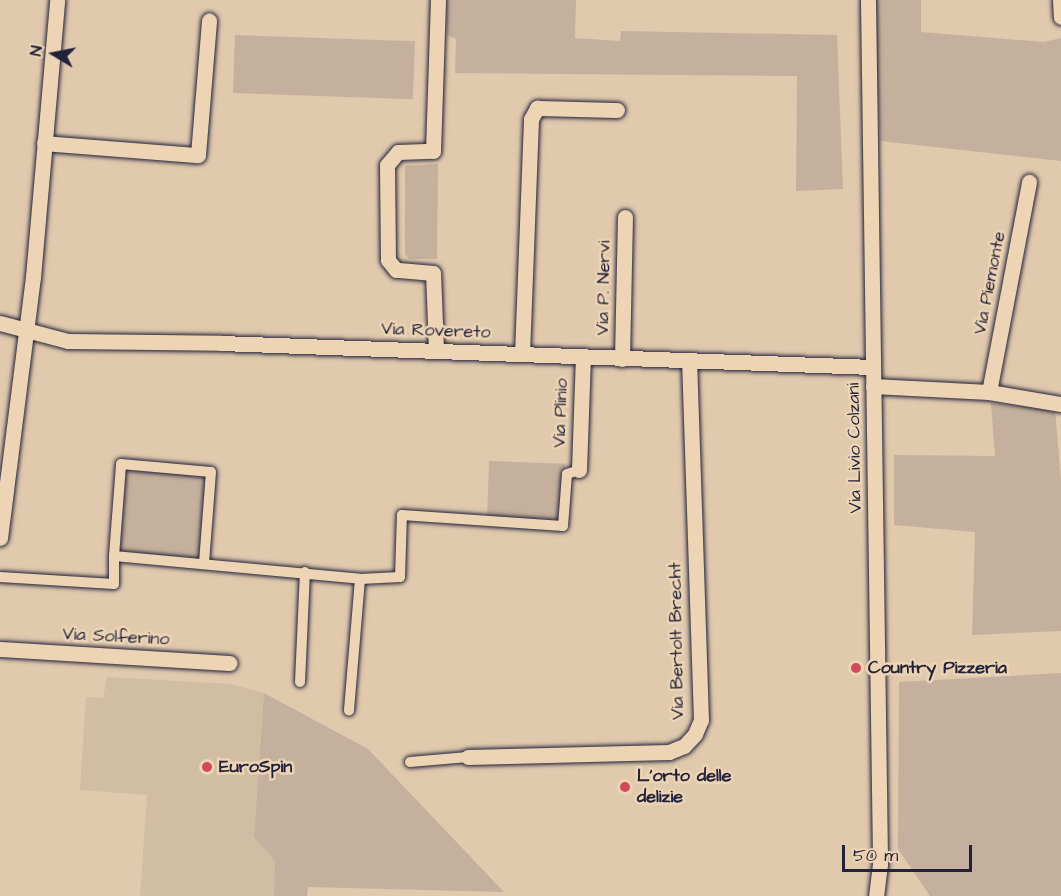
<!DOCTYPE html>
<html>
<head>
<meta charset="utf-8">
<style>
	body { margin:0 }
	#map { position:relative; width:1061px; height:896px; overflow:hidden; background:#e0c9ad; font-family:"Architects Daughter",sans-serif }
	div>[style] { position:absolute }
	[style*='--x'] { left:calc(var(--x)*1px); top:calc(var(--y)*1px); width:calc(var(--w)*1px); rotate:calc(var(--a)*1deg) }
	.built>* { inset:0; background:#d1bca4 }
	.green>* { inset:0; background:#c4b09c; transform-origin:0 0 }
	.roads { filter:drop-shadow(0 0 2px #22223b) drop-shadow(0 0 2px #22223b) }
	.pedestrian>* { height:10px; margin:-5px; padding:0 5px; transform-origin:5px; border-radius:5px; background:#ecd4b4 }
	.minor>* { height:15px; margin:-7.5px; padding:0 7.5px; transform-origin:7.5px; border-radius:7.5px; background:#ecd4b4 }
	.dots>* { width:16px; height:16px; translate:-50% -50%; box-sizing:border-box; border:3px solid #ecd4b4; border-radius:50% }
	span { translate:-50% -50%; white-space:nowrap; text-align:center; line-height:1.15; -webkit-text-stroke:5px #ecd4b4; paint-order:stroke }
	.street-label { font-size:18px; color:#22223b }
	.poi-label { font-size:18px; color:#22223b; font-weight:700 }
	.left { translate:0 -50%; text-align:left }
	.north { position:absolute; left:24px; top:24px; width:60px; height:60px; -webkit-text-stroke:4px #ecd4b4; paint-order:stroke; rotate:280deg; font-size:16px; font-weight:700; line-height:24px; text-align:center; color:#22223b }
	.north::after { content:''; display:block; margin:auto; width:21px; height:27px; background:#22223b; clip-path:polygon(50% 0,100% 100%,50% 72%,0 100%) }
	.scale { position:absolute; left:842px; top:845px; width:130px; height:27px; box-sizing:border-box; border:3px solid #22223b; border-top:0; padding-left:8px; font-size:18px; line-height:21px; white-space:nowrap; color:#22223b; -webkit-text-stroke:4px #ecd4b4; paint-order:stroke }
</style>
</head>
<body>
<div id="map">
	<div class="built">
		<div style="clip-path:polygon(107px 677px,230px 684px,264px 693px,254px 837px,275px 861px,274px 896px,140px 896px,147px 795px,80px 790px,86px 697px,103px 698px)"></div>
	</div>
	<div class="green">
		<div style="clip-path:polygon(447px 0,576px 0,575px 38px,620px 41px,621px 31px,837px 35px,843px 189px,796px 191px,797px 76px,455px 73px,456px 39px,447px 35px)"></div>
		<div style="clip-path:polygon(874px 0,921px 0,921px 32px,1044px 42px,1061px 38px,1061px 161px,880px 141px)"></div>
		<div style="left:235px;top:35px;width:180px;height:58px;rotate:2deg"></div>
		<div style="clip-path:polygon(438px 164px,437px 259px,409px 259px,405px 254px,405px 166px)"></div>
		<div style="clip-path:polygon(991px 403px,1055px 410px,1061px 480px,1061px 631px,972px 635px,975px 532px,894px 525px,894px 455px,995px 456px)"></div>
		<div style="left:489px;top:461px;width:76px;height:60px;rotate:2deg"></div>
		<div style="left:121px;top:464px;width:90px;height:92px;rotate:5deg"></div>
		<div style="clip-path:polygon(1061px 673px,1061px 896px,930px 896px,898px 849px,899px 682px)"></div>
		<div style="clip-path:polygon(264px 693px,368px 749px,504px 892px,308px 887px,307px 896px,274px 896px,275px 861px,254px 837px)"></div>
	</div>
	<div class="roads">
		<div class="pedestrian">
			<div style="--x:114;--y:556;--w:92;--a:-85.6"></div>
			<div style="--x:121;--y:464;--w:90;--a:5.1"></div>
			<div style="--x:211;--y:472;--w:92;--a:94.4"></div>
			<div style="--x:0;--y:577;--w:114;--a:3.5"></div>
			<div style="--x:114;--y:584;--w:28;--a:-90"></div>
			<div style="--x:114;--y:556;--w:247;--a:5.3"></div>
			<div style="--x:360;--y:579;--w:132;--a:94.8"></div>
			<div style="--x:360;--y:579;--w:40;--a:-2.9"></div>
			<div style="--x:400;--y:577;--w:62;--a:-88.2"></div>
			<div style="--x:402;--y:515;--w:161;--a:3.9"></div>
			<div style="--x:563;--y:526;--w:52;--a:-85.6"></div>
			<div style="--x:567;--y:474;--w:13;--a:-18"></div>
			<div style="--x:300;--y:682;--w:110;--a:-87.4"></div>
			<div style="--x:410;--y:762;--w:58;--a:-4.9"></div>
		</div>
		<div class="minor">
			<div style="--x:868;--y:0;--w:864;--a:89.2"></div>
			<div style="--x:880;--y:864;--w:32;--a:97"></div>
			<div style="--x:1060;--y:0;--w:17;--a:87"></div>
			<div style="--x:44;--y:143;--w:154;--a:4.5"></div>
			<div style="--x:198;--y:155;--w:135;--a:-85.3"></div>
			<div style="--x:0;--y:323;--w:70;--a:14.8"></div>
			<div style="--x:68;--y:341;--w:153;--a:0.7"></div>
			<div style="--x:221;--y:343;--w:652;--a:2.11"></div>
			<div style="--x:436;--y:350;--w:77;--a:-92.2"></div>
			<div style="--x:433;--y:273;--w:37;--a:-175"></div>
			<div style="--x:396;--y:270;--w:13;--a:-129"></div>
			<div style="--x:388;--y:260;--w:95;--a:-90.6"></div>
			<div style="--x:387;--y:165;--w:17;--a:-50"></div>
			<div style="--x:398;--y:152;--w:35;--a:-2"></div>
			<div style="--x:433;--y:151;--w:151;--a:-88.1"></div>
			<div style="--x:522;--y:354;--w:235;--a:-87.8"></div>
			<div style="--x:531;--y:119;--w:13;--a:-61"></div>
			<div style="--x:537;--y:108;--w:80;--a:1.4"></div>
			<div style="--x:622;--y:359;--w:142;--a:-88.8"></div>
			<div style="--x:873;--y:386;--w:116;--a:3"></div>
			<div style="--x:989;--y:392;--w:73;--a:9.5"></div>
			<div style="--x:989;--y:392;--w:214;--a:-79.2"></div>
			<div style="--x:579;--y:470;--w:113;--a:-88"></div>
			<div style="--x:0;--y:538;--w:263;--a:-82.8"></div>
			<div style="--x:33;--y:277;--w:278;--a:-85"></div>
			<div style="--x:0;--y:649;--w:230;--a:3.5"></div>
			<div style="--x:468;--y:757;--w:201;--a:-1.4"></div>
			<div style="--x:669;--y:752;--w:16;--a:-22"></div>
			<div style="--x:684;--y:746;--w:16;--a:-47"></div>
			<div style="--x:695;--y:734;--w:15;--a:-67"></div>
			<div style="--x:701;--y:720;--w:357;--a:-91.9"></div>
		</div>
	</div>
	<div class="dots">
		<div style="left:856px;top:668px;background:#d1495b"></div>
		<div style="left:207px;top:767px;background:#d1495b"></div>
		<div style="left:625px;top:787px;background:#d1495b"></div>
	</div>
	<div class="street-label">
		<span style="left:990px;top:283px;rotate:-79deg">Via Piemonte</span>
		<span style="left:604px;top:288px;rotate:-89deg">Via P. Nervi</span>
		<span style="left:436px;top:331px;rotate:2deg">Via Rovereto</span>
		<span style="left:561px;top:413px;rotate:-88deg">Via Plinio</span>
		<span style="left:855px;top:448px;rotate:-91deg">Via Livio Colzani</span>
		<span style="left:116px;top:637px;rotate:3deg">Via Solferino</span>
		<span style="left:677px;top:641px;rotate:-91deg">Via Bertolt Brecht</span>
	</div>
	<div class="poi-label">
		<span class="left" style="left:868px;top:668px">Country Pizzeria</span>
		<span class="left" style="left:219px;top:767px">EuroSpin</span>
		<span class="left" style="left:637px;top:787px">L'orto delle<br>delizie</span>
	</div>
	<div class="north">N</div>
	<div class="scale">50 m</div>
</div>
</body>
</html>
